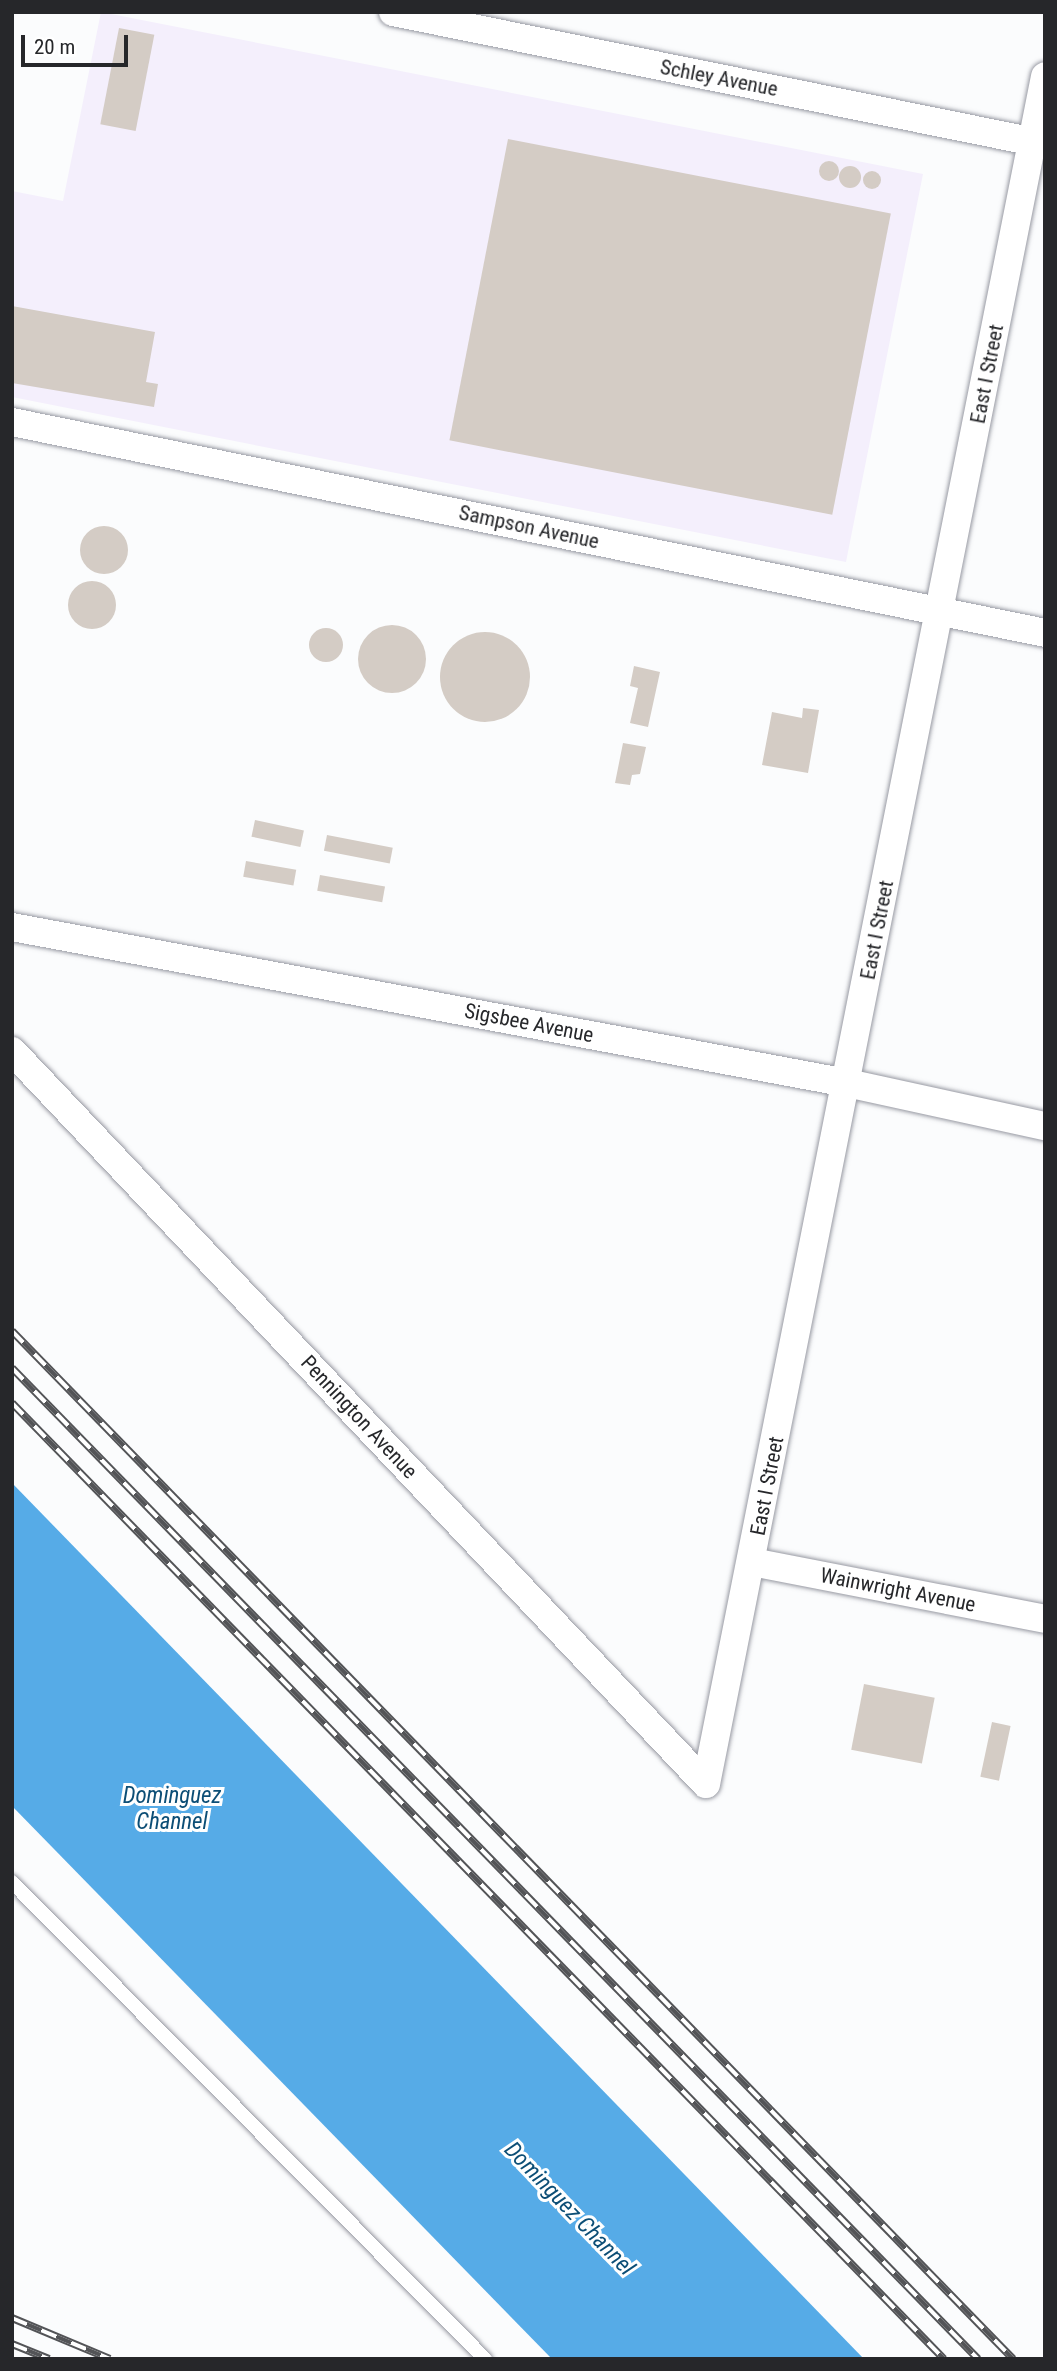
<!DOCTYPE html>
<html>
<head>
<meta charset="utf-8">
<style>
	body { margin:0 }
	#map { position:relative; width:1057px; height:2371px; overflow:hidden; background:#fbfcfd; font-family:"Roboto Condensed",sans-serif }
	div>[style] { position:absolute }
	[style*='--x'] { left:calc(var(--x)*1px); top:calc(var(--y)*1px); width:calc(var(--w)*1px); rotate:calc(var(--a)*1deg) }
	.industrial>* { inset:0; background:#f4effc }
	.water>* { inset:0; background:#56abe7 }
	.building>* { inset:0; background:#d4ccc5; transform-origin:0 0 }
	.round { border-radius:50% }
	.roads { filter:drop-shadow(0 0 2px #989aa3) drop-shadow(0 0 2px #989aa3) }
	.lane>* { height:14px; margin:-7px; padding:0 7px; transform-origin:7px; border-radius:7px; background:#fff }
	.street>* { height:28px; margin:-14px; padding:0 14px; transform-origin:14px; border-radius:14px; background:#fff }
	.rail>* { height:8px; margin-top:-4px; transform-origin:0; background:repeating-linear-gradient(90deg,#fff 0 16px,#535457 0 32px); box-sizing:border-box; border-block:2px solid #535457 }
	span { translate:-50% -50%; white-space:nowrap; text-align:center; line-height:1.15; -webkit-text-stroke:6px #fff; paint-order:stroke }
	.street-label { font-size:21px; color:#26272a }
	.water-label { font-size:23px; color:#0c4e76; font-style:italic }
	.frame { position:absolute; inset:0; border:14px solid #26272a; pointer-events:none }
	.scale { position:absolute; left:21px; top:35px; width:107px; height:32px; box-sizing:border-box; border:4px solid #26272a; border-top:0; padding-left:9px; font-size:21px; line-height:24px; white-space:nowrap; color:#26272a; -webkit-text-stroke:5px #fff; paint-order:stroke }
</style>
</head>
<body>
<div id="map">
	<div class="industrial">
		<div style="clip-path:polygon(101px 12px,923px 174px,846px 562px,12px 397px,12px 191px,63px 201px)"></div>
	</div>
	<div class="water">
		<div style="clip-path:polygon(12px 1483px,864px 2359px,552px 2359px,12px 1806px)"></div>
	</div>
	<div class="building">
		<div style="left:119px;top:28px;width:36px;height:98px;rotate:11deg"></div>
		<div style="left:508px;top:139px;width:390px;height:307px;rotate:11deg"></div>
		<div class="round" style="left:819px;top:161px;width:20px;height:20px"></div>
		<div class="round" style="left:839px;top:166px;width:22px;height:22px"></div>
		<div class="round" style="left:863px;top:171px;width:18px;height:18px"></div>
		<div style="clip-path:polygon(12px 306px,155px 332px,146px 382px,158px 384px,154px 407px,12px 383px)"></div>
		<div class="round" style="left:80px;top:526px;width:48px;height:48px"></div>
		<div class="round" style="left:68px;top:581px;width:48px;height:48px"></div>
		<div class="round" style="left:358px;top:625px;width:68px;height:68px"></div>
		<div class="round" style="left:309px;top:628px;width:34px;height:34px"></div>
		<div class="round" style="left:440px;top:632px;width:90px;height:90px"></div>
		<div style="clip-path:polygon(634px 666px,660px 672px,648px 727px,630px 723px,638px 688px,630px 686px)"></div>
		<div style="clip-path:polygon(803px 708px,819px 710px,808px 773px,762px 765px,772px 712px,802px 718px)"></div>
		<div style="clip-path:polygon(623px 743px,646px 747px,640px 774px,632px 775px,630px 785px,615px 783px)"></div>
		<div style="left:255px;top:820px;width:50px;height:17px;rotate:12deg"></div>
		<div style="left:327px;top:835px;width:67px;height:16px;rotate:11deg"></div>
		<div style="left:246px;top:861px;width:51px;height:16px;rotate:10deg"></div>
		<div style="left:320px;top:875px;width:66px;height:16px;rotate:10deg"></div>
		<div style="left:864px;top:1684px;width:72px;height:67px;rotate:11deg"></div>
		<div style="left:992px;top:1722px;width:19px;height:56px;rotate:12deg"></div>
	</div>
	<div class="roads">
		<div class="lane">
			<div style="--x:12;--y:1882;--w:672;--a:45.24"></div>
		</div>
		<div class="street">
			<div style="--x:393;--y:12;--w:665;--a:11.45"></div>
			<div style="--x:12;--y:422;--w:1054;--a:11.54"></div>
			<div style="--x:12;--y:927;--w:849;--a:10.58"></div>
			<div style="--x:847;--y:1083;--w:203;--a:12.3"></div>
			<div style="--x:12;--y:1051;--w:1009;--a:46.57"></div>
			<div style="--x:752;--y:1562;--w:298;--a:11"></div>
			<div style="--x:706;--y:1784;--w:1741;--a:-78.77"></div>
		</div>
	</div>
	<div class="rail">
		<div style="--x:12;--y:1331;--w:1435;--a:45.76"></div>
		<div style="--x:12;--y:1368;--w:1384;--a:45.73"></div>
		<div style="--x:12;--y:1403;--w:1335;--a:45.73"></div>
		<div style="--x:12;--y:2318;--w:106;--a:22.7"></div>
		<div style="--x:12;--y:2344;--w:40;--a:22"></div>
	</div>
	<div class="street-label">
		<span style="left:719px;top:78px;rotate:11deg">Schley Avenue</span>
		<span style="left:987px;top:374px;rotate:-79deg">East I Street</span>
		<span style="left:529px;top:527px;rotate:12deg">Sampson Avenue</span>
		<span style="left:877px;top:930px;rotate:-79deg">East I Street</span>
		<span style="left:529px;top:1023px;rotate:11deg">Sigsbee Avenue</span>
		<span style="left:359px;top:1417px;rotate:47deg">Pennington Avenue</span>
		<span style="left:767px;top:1486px;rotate:-79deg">East I Street</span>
		<span style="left:898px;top:1590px;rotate:11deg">Wainwright Avenue</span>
	</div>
	<div class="water-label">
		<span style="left:172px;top:1809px">Dominguez<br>Channel</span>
		<span style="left:569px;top:2209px;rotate:46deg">Dominguez Channel</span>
	</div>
	<div class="frame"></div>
	<div class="scale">20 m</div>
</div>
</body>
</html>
